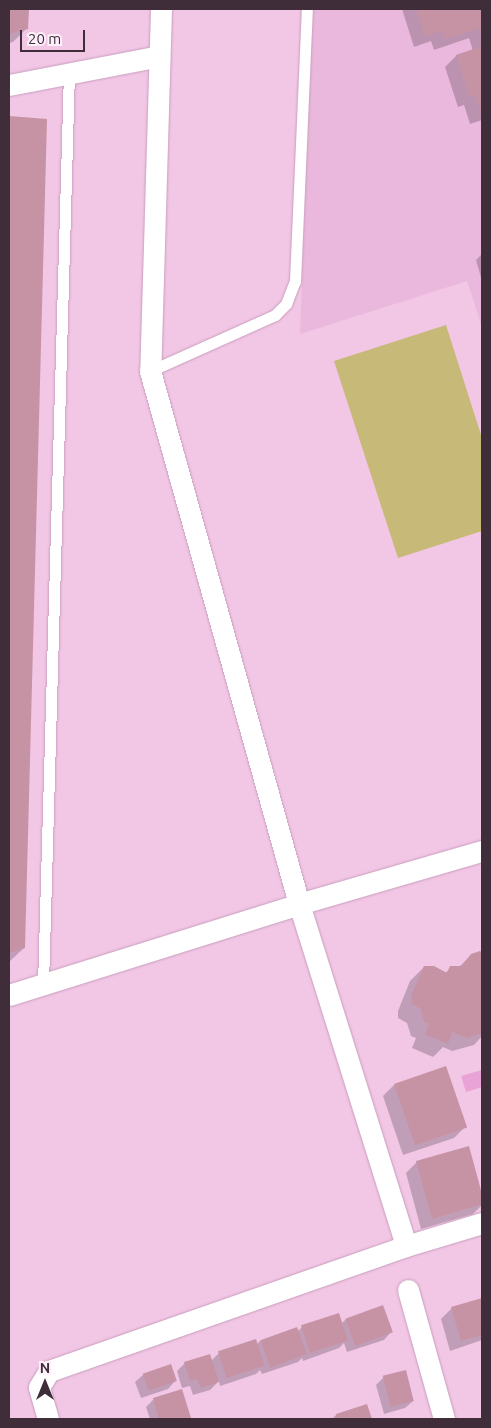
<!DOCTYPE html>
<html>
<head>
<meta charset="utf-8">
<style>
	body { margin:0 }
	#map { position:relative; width:491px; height:1428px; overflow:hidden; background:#f2c6e5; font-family:Ubuntu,sans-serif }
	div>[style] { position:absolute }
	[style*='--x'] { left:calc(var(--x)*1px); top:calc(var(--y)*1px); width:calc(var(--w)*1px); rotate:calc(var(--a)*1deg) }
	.built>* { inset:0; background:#eab8dc }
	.green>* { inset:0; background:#c7b978 }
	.water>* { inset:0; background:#e9a3d6 }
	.shadow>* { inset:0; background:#0003 }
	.building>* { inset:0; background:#c693a4; transform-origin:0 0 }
	.roads { filter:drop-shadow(0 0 1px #c89ebc) drop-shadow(0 0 1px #c89ebc) }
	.lane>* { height:11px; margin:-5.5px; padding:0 5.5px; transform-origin:5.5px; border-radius:5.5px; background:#fff }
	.street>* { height:21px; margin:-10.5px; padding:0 10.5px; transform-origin:10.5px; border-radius:10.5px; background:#fff }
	span { translate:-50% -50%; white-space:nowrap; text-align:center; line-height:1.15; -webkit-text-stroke:5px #fff1fb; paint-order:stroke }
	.frame { position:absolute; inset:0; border:10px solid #3f2d3a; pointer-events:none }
	.north { position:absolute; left:20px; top:1358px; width:50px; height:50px; -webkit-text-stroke:4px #fff1fb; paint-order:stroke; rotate:0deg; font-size:14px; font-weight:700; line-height:20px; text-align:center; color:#3f2d3a }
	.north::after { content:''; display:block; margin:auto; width:18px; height:22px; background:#3f2d3a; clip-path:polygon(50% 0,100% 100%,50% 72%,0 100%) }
	.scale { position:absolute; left:20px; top:30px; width:65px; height:22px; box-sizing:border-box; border:2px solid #3f2d3a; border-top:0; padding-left:6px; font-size:15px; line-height:18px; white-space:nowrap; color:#3f2d3a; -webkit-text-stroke:4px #fff1fb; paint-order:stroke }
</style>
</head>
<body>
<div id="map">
	<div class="built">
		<div style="clip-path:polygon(312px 9px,482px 9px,482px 327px,467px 281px,300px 334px)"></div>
	</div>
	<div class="green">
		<div style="clip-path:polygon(446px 325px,482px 438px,482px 531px,398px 558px,334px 361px)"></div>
	</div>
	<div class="water">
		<div style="clip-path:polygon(482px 1070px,482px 1087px,466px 1092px,461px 1076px)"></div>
	</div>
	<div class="shadow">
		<div style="clip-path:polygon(9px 9px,28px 9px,27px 28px,13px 42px,9px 43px)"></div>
		<div style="clip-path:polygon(402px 9px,482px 9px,482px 120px,470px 124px,464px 105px,458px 107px,445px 67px,456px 56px,473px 51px,469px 38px,434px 50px,431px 41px,414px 47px)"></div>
		<div style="clip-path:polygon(11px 117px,24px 948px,9px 962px,9px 118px)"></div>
		<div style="clip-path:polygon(482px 254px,482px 281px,476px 260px)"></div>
		<div style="clip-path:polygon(480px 953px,482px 954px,482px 1036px,474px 1045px,452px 1051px,443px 1047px,433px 1057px,412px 1048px,416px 1038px,411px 1036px,407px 1023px,398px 1018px,398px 1011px,410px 981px,424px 967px,445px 973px,451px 968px,459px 967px,471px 955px)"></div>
		<div style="clip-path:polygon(394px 1085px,465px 1127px,454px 1138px,403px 1155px,383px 1096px)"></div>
		<div style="clip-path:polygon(468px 1148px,482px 1205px,473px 1214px,421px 1229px,406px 1173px,417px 1162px)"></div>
		<div style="clip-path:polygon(482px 1299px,482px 1340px,450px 1351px,441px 1319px,452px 1308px)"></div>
		<div style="clip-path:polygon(346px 1319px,391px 1332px,384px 1340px,347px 1352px,344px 1343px,339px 1348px,303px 1361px,302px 1358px,298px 1362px,262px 1374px,260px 1370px,256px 1374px,220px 1386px,219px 1381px,210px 1390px,193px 1395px,190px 1386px,182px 1388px,177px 1371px,185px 1363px,211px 1361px,219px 1353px,256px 1345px,260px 1341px,297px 1328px,298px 1331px,302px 1327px,341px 1324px)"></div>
		<div style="clip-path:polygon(143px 1375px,175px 1381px,168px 1389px,141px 1398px,135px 1382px)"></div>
		<div style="clip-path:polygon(384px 1377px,413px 1401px,405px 1408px,384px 1414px,376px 1385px)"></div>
		<div style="clip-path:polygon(154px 1399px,189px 1418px,150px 1419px,146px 1407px)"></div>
		<div style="clip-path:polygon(367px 1405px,371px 1419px,332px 1419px,336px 1415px)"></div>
	</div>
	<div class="building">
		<div style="clip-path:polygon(9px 9px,29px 9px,28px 29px,9px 34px)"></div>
		<div style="clip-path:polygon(416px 9px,482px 9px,482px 33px,480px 28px,445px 40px,442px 31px,425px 37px)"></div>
		<div style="clip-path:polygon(482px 46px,482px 116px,475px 95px,469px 97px,456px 55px)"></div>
		<div style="clip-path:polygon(9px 116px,47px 119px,25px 948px,9px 953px)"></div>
		<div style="clip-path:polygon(480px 951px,482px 953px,482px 1033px,467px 1038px,452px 1032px,448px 1044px,425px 1034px,429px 1024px,424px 1022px,421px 1009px,412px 1004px,411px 996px,424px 966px,434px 966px,447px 973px,450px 966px,462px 966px,471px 954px)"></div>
		<div style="left:446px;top:1066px;width:65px;height:55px;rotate:71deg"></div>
		<div style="clip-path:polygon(469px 1146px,482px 1194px,482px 1204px,432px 1219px,416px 1161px)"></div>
		<div style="clip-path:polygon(482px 1298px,482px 1335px,461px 1341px,451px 1307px)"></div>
		<div style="left:383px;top:1305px;width:29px;height:40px;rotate:70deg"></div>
		<div style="left:339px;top:1313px;width:29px;height:40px;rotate:72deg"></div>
		<div style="left:297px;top:1327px;width:29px;height:39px;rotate:70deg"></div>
		<div style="left:256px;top:1339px;width:28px;height:40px;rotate:72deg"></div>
		<div style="clip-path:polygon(210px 1354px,219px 1382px,201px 1388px,197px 1379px,190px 1381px,184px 1362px)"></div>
		<div style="left:171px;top:1364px;width:18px;height:30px;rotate:71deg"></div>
		<div style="left:406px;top:1370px;width:32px;height:24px;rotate:76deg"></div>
		<div style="clip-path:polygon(182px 1389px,191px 1418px,159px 1419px,153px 1398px)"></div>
		<div style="clip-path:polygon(367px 1404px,372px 1419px,337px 1419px,336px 1414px)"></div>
	</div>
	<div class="roads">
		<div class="lane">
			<div style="--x:150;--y:371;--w:137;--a:-24.1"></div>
			<div style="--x:275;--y:315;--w:16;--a:-45"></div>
			<div style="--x:286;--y:304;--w:25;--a:-69"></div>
			<div style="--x:295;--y:281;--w:272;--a:-87.5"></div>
			<div style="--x:43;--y:985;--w:912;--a:-88.37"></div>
		</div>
		<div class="street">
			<div style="--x:161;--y:9;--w:362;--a:91.7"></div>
			<div style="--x:150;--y:371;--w:553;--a:74.38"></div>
			<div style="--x:299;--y:904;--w:191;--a:-16.2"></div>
			<div style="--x:9;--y:85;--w:153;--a:-10.9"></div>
			<div style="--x:9;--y:995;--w:304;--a:-17.4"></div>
			<div style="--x:299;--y:904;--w:358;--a:72.6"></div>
			<div style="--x:408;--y:1290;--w:134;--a:74.4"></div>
			<div style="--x:48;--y:1419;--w:33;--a:-106"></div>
			<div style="--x:39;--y:1387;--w:19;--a:-58"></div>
			<div style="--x:49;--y:1371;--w:378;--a:-19.3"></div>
			<div style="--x:406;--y:1246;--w:79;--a:-16.8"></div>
		</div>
	</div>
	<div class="frame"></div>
	<div class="north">N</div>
	<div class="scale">20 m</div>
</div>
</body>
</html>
